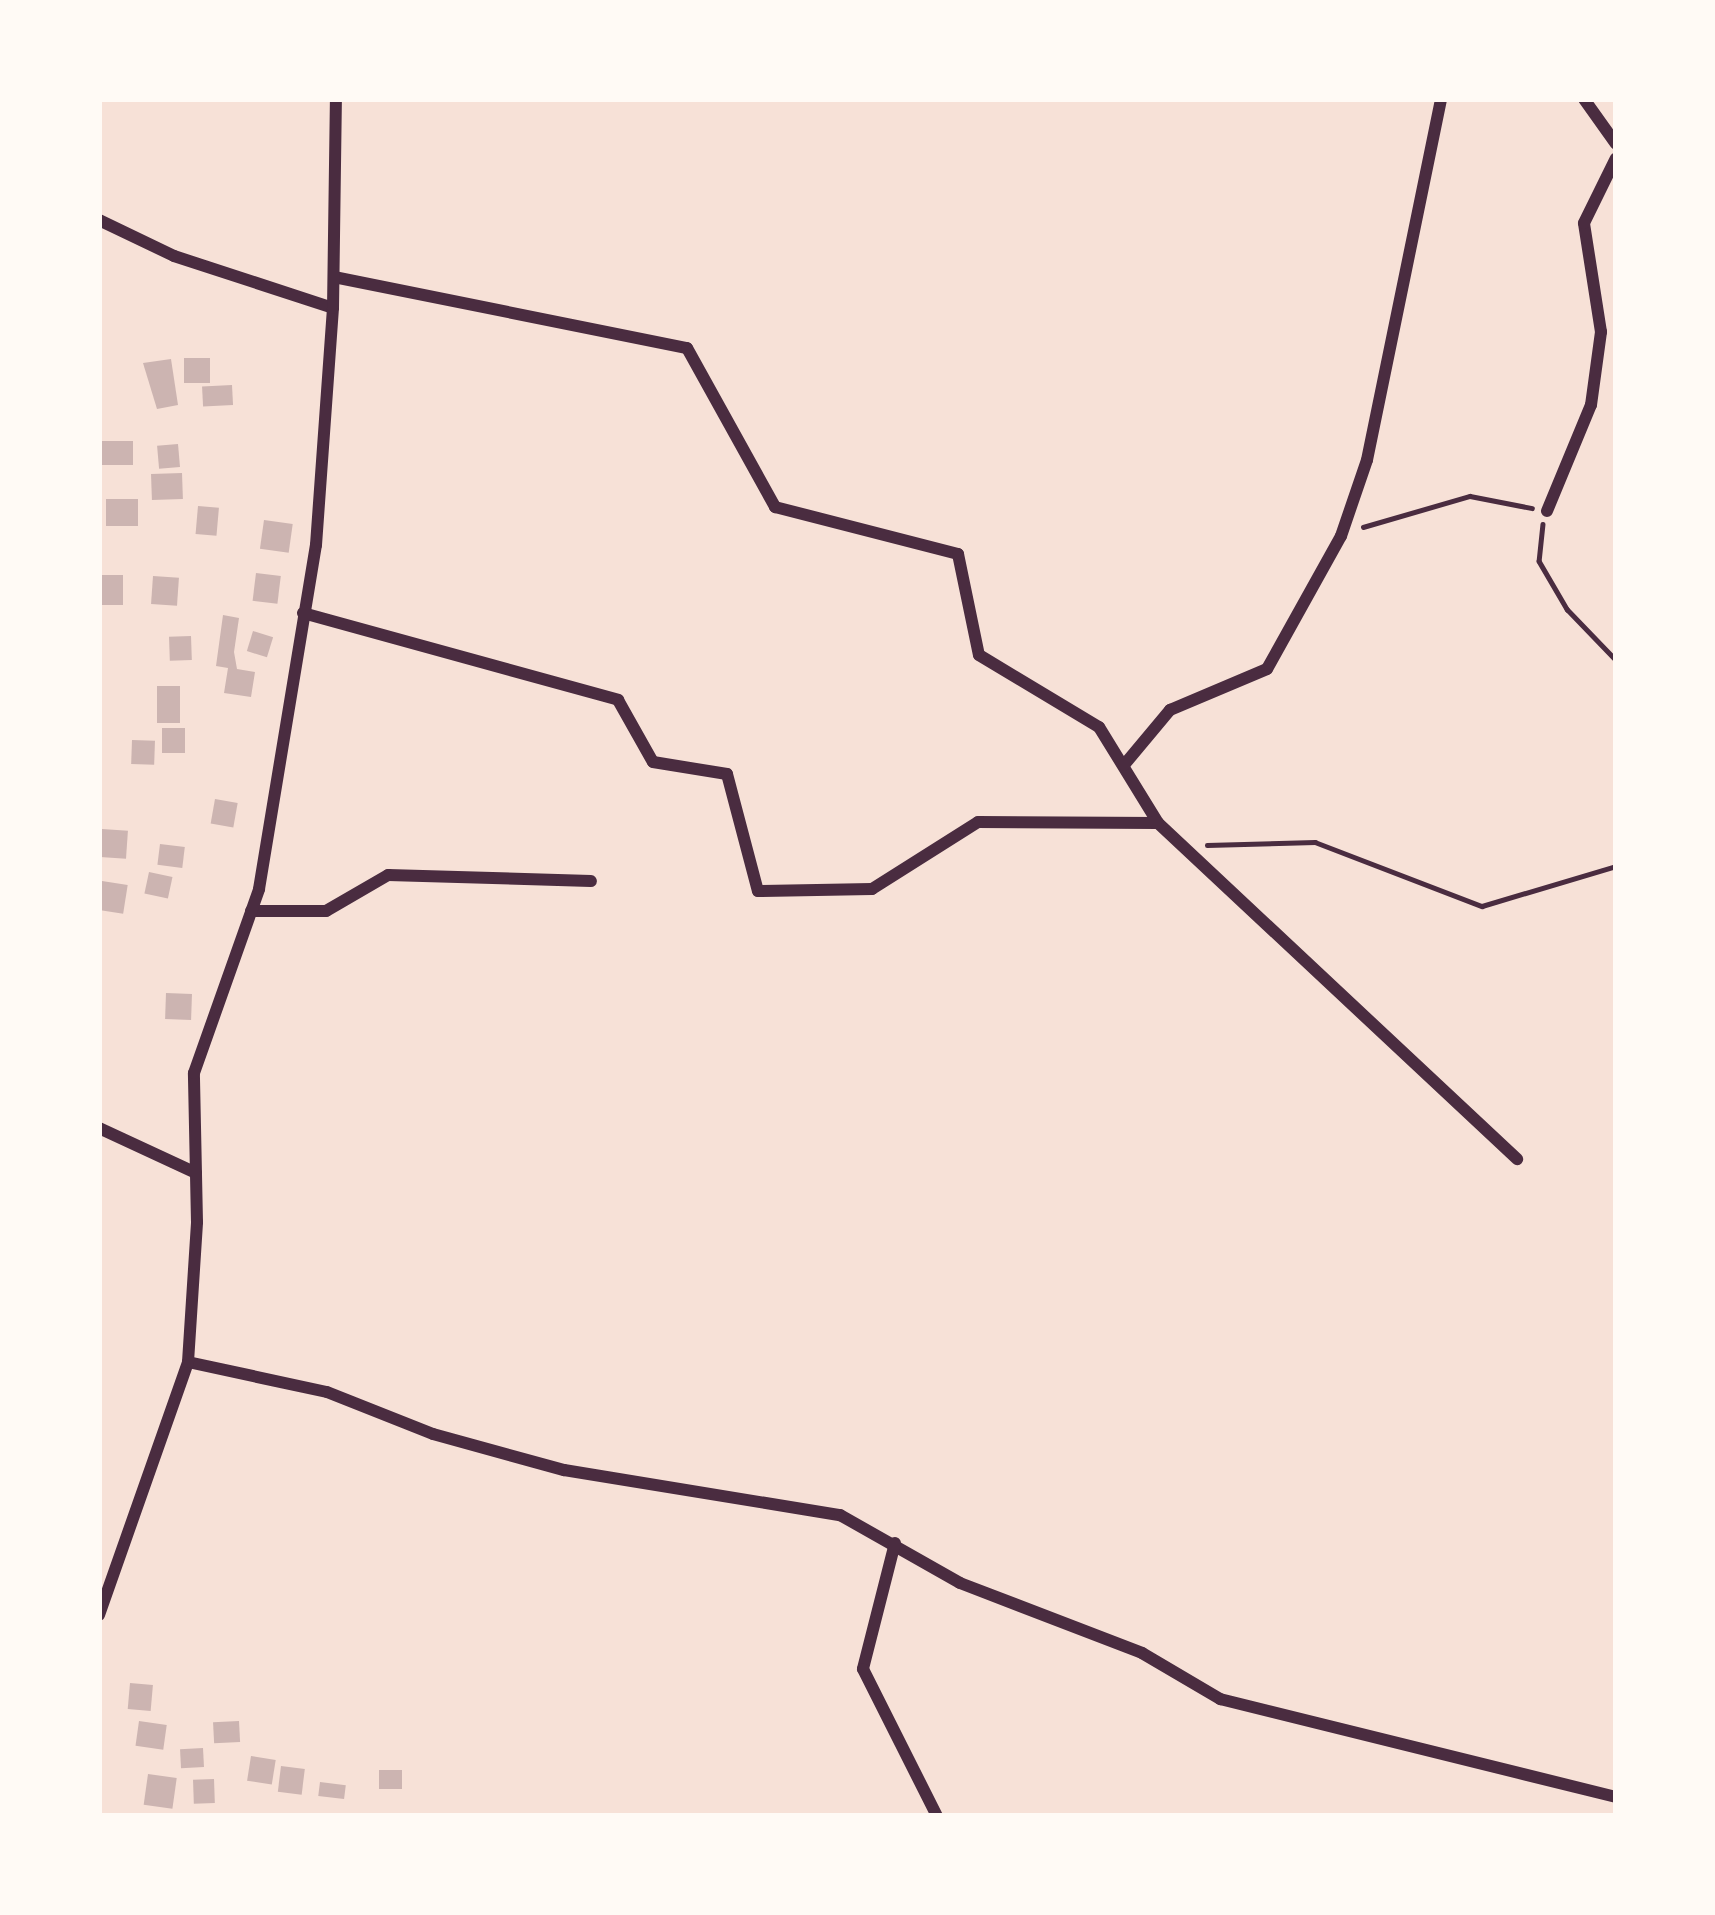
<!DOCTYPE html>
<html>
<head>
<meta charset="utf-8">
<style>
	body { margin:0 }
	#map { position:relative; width:1715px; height:1915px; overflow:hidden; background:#f7e1d7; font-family:"Work Sans",sans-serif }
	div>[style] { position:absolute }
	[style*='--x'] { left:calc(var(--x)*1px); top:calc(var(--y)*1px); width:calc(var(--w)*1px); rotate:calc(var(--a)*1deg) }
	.building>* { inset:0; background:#ccb4b1; transform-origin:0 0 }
	.path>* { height:4.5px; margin:-2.25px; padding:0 2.25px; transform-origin:2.25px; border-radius:2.25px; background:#4a2c40 }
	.minor>* { height:12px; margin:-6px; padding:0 6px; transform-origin:6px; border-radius:6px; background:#4a2c40 }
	span { translate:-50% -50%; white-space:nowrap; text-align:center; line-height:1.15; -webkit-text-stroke:10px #fffaf5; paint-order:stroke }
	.frame { position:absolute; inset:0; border:102px solid #fffaf5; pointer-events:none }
</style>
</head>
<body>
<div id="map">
	<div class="building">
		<div style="left:184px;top:358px;width:26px;height:25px"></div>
		<div style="clip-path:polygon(171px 359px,178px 405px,157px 409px,143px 363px)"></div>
		<div style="left:232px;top:385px;width:20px;height:30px;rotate:87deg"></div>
		<div style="left:133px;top:441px;width:24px;height:34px;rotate:90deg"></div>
		<div style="left:178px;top:444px;width:23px;height:21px;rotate:85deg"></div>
		<div style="left:182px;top:473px;width:26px;height:31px;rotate:88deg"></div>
		<div style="left:106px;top:499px;width:32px;height:27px"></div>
		<div style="left:198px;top:506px;width:21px;height:28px;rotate:5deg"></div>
		<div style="left:264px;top:520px;width:29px;height:29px;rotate:8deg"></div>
		<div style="left:256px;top:573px;width:25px;height:28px;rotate:7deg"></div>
		<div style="left:99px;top:575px;width:24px;height:30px"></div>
		<div style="left:153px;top:576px;width:26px;height:28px;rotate:4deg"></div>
		<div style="clip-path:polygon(223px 615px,239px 618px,234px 652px,237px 669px,255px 672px,251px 697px,224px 693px,228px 668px,216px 666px)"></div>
		<div style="left:253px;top:631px;width:21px;height:21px;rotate:17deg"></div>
		<div style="left:191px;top:636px;width:24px;height:22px;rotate:88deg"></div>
		<div style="left:157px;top:686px;width:23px;height:37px"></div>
		<div style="left:162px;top:728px;width:23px;height:25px"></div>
		<div style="left:132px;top:740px;width:23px;height:24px;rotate:2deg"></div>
		<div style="left:215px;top:799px;width:23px;height:25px;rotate:10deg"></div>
		<div style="left:102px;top:829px;width:26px;height:28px;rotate:4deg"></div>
		<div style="left:160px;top:844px;width:25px;height:21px;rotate:7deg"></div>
		<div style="left:149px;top:872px;width:24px;height:22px;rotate:12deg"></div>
		<div style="left:102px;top:881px;width:26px;height:29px;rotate:9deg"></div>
		<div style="left:166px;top:993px;width:26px;height:26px;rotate:2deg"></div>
		<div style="left:130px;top:1683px;width:23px;height:26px;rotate:5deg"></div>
		<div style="left:139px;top:1721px;width:28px;height:25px;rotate:8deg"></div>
		<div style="left:239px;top:1721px;width:21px;height:26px;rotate:87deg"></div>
		<div style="left:203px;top:1748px;width:19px;height:23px;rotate:87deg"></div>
		<div style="left:251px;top:1756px;width:25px;height:25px;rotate:9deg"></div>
		<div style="left:281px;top:1766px;width:24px;height:26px;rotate:7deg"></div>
		<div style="left:379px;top:1770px;width:23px;height:19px"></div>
		<div style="left:148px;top:1774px;width:29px;height:31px;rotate:8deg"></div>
		<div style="left:214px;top:1779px;width:24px;height:21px;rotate:88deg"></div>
		<div style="left:320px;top:1782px;width:26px;height:14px;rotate:7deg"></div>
	</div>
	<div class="path">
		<div style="--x:1543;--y:524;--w:37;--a:96"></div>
		<div style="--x:1539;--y:561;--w:56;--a:59.7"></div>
		<div style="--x:1567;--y:609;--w:71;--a:46.1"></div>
		<div style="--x:1363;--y:527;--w:111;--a:-16.2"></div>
		<div style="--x:1470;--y:496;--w:63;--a:11"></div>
		<div style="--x:1207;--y:845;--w:108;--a:-1.6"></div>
		<div style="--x:1315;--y:842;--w:179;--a:21"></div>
		<div style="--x:1482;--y:906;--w:140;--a:-16.6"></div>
	</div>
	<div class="minor">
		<div style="--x:1584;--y:99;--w:55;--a:54.6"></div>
		<div style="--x:99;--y:220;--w:83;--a:25.6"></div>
		<div style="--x:174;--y:256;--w:167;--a:18.1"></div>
		<div style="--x:334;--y:277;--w:360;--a:11.4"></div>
		<div style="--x:687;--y:348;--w:182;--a:61"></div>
		<div style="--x:775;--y:507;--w:189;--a:14.4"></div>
		<div style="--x:958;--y:554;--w:103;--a:78.3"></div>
		<div style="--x:979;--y:655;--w:140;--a:31"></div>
		<div style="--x:1099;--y:727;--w:113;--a:58.4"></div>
		<div style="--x:1158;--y:823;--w:492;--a:43.1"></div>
		<div style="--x:1547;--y:511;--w:115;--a:-67.5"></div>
		<div style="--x:1591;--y:405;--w:74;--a:-82.2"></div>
		<div style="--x:1601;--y:332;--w:110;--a:-98.9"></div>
		<div style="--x:1584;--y:223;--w:72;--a:-63.8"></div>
		<div style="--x:303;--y:613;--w:327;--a:15.4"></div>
		<div style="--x:618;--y:700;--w:71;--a:60.6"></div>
		<div style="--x:653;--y:762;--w:75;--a:9.2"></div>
		<div style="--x:727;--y:774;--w:121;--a:75.2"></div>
		<div style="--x:758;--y:891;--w:114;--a:-1"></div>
		<div style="--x:872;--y:889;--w:125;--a:-32.3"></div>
		<div style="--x:978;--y:822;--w:180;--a:0.3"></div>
		<div style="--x:1124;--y:765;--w:72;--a:-50.1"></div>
		<div style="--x:1170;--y:710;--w:105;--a:-22.9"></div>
		<div style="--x:1267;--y:669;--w:152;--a:-60.9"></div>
		<div style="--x:1341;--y:536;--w:80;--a:-71.1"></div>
		<div style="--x:1367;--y:460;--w:369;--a:-78.4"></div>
		<div style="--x:251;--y:911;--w:75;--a:0"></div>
		<div style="--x:326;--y:911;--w:72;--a:-30.1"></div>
		<div style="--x:388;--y:875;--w:203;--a:1.7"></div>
		<div style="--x:99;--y:1128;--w:107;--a:24.9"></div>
		<div style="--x:188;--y:1362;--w:142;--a:12.2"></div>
		<div style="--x:327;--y:1392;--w:114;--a:21.6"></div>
		<div style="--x:433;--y:1434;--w:136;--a:15.4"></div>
		<div style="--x:564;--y:1470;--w:280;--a:9.3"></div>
		<div style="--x:840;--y:1515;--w:138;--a:29.5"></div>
		<div style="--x:960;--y:1583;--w:195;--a:21"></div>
		<div style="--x:1142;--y:1653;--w:91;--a:30.5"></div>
		<div style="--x:1220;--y:1699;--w:408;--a:13.9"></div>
		<div style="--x:895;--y:1543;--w:130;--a:104.3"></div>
		<div style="--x:863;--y:1669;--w:165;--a:63.3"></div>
		<div style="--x:99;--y:1615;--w:268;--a:-70.6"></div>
		<div style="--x:188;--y:1362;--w:140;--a:-86.3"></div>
		<div style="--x:197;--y:1222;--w:149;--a:-91.2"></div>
		<div style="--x:194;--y:1073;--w:195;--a:-70.5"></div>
		<div style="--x:259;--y:889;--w:349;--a:-80.6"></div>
		<div style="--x:316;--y:545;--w:238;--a:-85.9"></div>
		<div style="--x:333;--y:308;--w:209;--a:-89.2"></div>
	</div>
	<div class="frame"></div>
</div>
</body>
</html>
